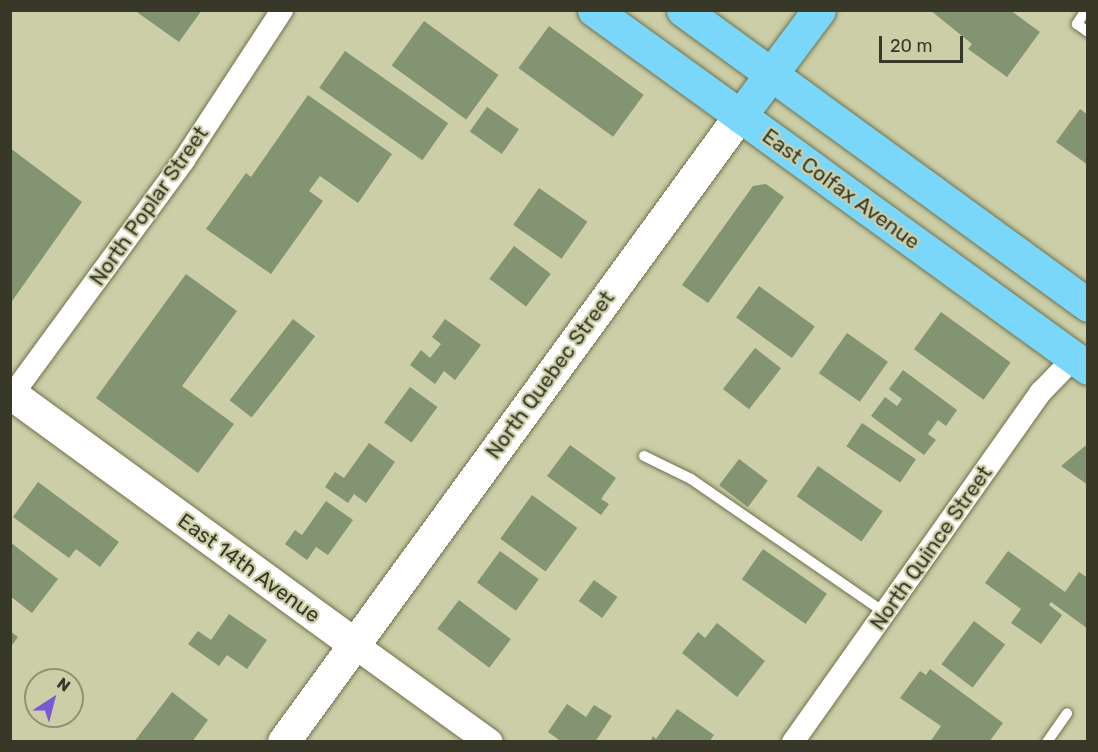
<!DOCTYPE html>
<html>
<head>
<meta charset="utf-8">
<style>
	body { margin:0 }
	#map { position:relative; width:1098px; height:752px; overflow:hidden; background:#cbcea6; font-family:Rubik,sans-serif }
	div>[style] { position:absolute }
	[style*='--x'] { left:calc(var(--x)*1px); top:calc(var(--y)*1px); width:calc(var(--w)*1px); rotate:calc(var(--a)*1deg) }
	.building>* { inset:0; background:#829472; transform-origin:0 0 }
	.roads { filter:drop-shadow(0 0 2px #6f714c) drop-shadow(0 0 2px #6f714c) }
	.service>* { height:10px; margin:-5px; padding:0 5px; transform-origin:5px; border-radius:5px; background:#fff }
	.minor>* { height:22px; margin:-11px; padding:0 11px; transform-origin:11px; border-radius:11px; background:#fff }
	.tertiary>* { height:27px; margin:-13.5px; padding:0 13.5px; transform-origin:13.5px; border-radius:13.5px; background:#fff }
	.secondary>* { height:32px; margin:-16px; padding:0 16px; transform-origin:16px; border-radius:16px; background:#fff }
	.primary>* { height:33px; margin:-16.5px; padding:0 16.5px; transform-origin:16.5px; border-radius:16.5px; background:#7bd7fa }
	span { translate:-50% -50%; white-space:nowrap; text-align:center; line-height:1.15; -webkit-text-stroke:4.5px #cbcea6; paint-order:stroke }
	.street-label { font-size:21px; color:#373828 }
	.frame { position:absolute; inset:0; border:12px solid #373828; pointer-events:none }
	.north { position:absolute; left:24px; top:668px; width:60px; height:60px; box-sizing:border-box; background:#cbcea6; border:2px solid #909274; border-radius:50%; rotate:36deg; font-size:16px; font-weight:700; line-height:24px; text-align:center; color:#373828 }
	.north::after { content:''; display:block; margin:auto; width:21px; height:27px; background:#775ad4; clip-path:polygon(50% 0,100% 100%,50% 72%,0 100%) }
	.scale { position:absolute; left:879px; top:36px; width:84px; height:27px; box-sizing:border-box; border:3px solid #373828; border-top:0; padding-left:8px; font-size:18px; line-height:21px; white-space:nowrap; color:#373828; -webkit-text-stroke:4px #cbcea6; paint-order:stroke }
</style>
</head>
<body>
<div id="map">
	<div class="building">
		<div style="clip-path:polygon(134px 10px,202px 10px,179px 42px)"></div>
		<div style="clip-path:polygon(930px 10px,1010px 10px,1040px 32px,1007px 77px,968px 49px,972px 44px)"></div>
		<div style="left:424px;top:21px;width:92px;height:55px;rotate:36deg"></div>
		<div style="left:549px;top:26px;width:117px;height:52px;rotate:36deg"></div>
		<div style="left:345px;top:51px;width:126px;height:45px;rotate:35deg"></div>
		<div style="clip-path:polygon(308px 95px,392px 154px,358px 203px,320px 176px,309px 191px,323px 201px,271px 274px,206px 229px,246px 173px,251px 177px)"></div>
		<div style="left:487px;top:107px;width:39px;height:30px;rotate:35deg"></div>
		<div style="clip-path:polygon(1080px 109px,1088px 115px,1088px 165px,1056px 142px)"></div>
		<div style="clip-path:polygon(10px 148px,82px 202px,10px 304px)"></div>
		<div style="clip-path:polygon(766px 184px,784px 197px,708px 303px,682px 285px,753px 186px)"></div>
		<div style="left:539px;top:188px;width:59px;height:45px;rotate:35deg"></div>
		<div style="left:514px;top:246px;width:46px;height:41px;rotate:37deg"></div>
		<div style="clip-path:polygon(186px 274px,237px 311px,182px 386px,234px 424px,198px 473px,96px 398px)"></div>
		<div style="left:759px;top:286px;width:69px;height:39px;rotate:36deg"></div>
		<div style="left:941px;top:312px;width:86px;height:46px;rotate:36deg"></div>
		<div style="left:293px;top:319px;width:28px;height:103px;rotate:38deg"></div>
		<div style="clip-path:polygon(445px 319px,481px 345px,455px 380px,444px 371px,435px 384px,410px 365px,421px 350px,430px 358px,441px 344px,432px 337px)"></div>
		<div style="left:847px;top:333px;width:50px;height:49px;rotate:35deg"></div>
		<div style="left:755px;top:348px;width:33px;height:52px;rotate:38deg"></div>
		<div style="clip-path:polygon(903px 370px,957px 410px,946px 426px,938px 420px,928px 434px,936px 440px,924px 455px,871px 416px,885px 397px,897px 406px,902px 399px,889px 389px)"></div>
		<div style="left:410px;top:387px;width:34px;height:44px;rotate:36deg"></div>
		<div style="left:862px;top:423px;width:65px;height:28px;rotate:34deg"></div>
		<div style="clip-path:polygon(369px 443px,395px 462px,366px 503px,354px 494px,348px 503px,325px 487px,335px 472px,344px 478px)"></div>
		<div style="clip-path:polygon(570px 445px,616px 478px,601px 499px,609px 504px,601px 515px,547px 476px)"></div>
		<div style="clip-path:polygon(1085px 446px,1088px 448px,1088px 485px,1061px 466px)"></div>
		<div style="left:739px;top:459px;width:36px;height:33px;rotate:37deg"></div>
		<div style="left:818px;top:466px;width:79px;height:37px;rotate:35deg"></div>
		<div style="clip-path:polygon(38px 482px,119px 542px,100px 567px,76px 549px,69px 558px,13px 517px)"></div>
		<div style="left:532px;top:495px;width:56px;height:54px;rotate:36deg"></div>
		<div style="clip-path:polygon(326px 501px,353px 520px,328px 555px,316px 547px,307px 560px,285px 544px,295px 530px,302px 535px)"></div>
		<div style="clip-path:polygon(10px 542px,58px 579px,32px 613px,10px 596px)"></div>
		<div style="left:763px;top:549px;width:78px;height:37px;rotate:35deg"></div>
		<div style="left:500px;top:551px;width:48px;height:39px;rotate:36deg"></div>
		<div style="clip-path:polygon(1008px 551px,1065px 592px,1079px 572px,1088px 578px,1088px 629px,1051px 602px,1049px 605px,1062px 615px,1041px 644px,1011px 623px,1021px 609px,985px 583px)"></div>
		<div style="left:594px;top:580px;width:29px;height:26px;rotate:36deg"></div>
		<div style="left:459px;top:600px;width:65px;height:36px;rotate:37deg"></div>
		<div style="clip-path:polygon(229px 614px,267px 640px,247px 669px,227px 655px,219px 666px,188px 644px,198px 631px,211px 640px)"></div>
		<div style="left:974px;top:621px;width:39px;height:54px;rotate:37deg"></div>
		<div style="clip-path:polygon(717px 623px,765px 661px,737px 697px,682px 653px,698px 632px,705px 638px)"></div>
		<div style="clip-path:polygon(10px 631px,18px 637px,10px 648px)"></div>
		<div style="clip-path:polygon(930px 669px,1003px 723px,989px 742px,930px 742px,941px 726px,900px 698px,920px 671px,926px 675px)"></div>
		<div style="clip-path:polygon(172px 692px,208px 720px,192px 742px,134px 742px)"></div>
		<div style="clip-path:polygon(567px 704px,586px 717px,594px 705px,612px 716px,595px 742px,562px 742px,548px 732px)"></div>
		<div style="clip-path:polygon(677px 709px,714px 735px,709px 742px,650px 742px,653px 736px,656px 739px)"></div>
	</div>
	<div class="roads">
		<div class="service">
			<div style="--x:1086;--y:10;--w:17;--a:123"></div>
			<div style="--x:1077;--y:24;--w:14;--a:36"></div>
			<div style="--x:644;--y:456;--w:52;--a:26.1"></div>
			<div style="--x:691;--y:479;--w:236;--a:34.6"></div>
			<div style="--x:1047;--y:742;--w:35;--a:-55"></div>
		</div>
		<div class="minor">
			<div style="--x:10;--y:398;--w:295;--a:-53.8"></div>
			<div style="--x:184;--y:160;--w:179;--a:-56.8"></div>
			<div style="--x:793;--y:742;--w:429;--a:-54.7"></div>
			<div style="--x:1041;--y:392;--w:47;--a:-45.9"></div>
		</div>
		<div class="tertiary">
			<div style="--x:355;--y:645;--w:165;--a:35.9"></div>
		</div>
		<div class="secondary">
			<div style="--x:10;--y:393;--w:427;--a:36.1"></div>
			<div style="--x:284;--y:742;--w:774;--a:-53.93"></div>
		</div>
		<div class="primary">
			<div style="--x:594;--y:10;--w:610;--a:35.93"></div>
			<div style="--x:683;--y:10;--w:501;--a:36.07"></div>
			<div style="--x:740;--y:116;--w:132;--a:-53.3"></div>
		</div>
	</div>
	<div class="street-label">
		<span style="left:841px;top:189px;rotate:36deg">East Colfax Avenue</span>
		<span style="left:149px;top:206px;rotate:-55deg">North Poplar Street</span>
		<span style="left:550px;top:375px;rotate:-54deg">North Quebec Street</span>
		<span style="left:931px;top:548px;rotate:-55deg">North Quince Street</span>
		<span style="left:249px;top:568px;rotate:36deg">East 14th Avenue</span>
	</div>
	<div class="frame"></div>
	<div class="north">N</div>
	<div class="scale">20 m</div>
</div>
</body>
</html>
